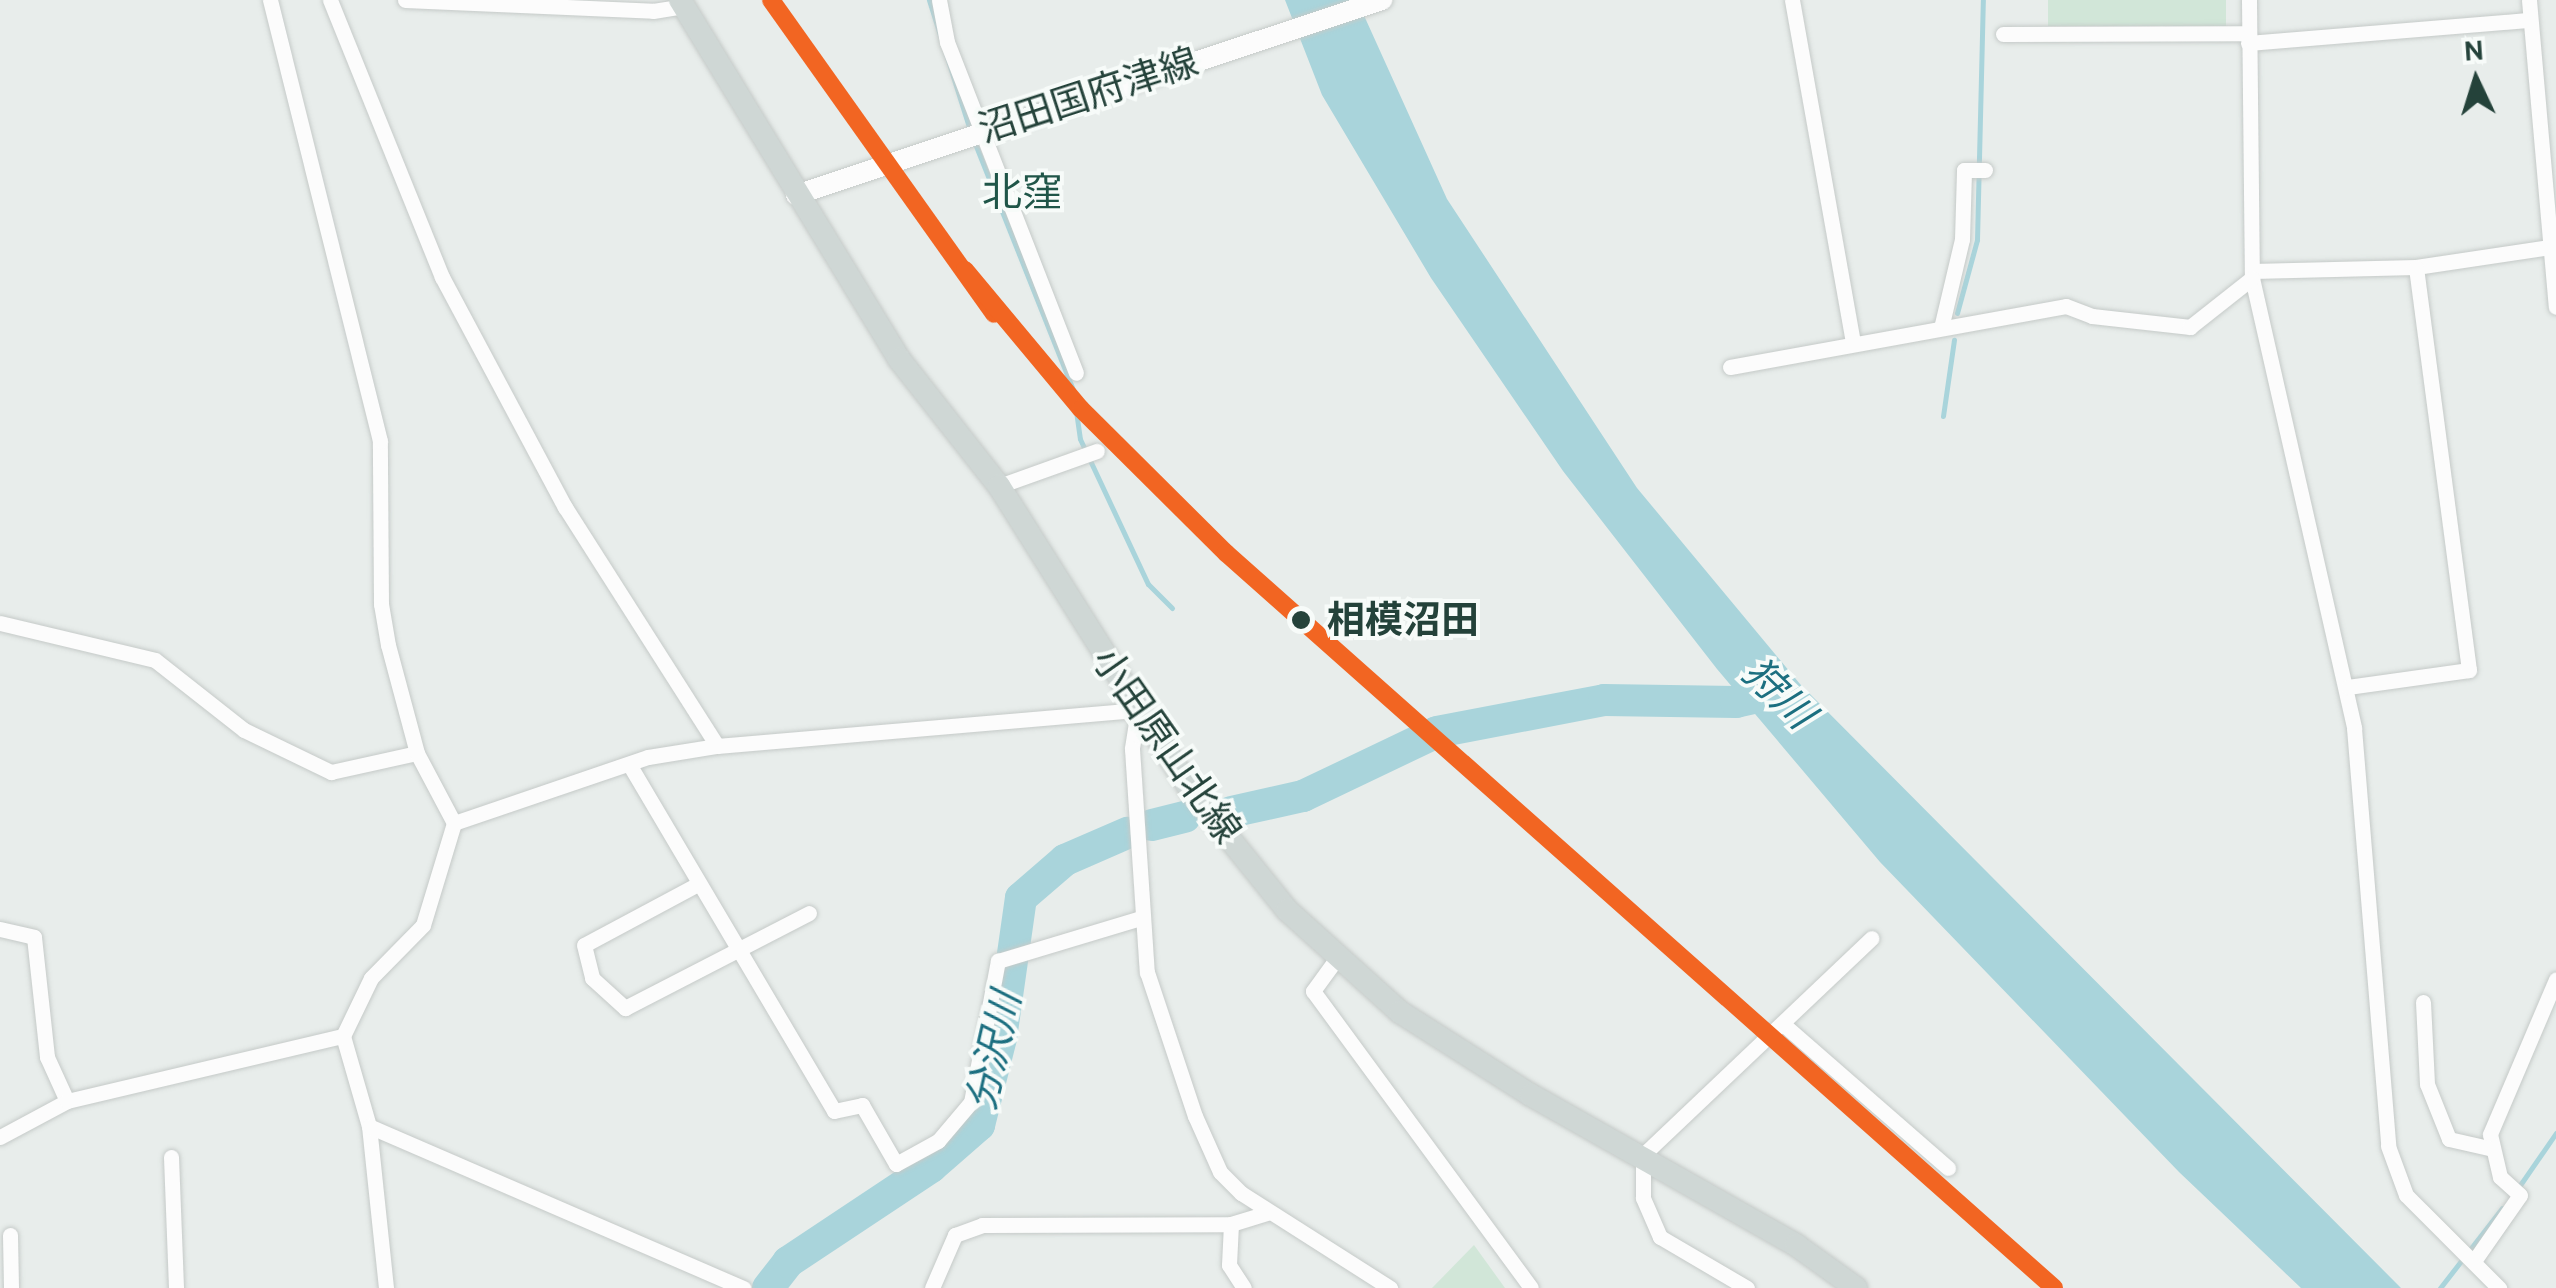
<!DOCTYPE html>
<html>
<head>
<meta charset="utf-8">
<style>
	body { margin:0 }
	#map { position:relative; width:2556px; height:1288px; overflow:hidden; background:#e8edeb; font-family:Cabin,"Noto Sans JP",sans-serif }
	div>[style] { position:absolute }
	[style*='--x'] { left:calc(var(--x)*1px); top:calc(var(--y)*1px); width:calc(var(--w)*1px); rotate:calc(var(--a)*1deg) }
	.green>* { inset:0; background:#d1e6d8; transform-origin:0 0 }
	.water>* { inset:0; background:#a9d4db }
	.stream>* { height:5px; margin:-2.5px; padding:0 2.5px; transform-origin:2.5px; border-radius:2.5px; background:#a9d4db }
	.river>* { height:32px; margin:-16px; padding:0 16px; transform-origin:16px; border-radius:16px; background:#a9d4db }
	.roads { filter:drop-shadow(0 0 2px #c5cac8) drop-shadow(0 0 2px #c5cac8) }
	.street>* { height:15px; margin:-7.5px; padding:0 7.5px; transform-origin:7.5px; border-radius:7.5px; background:#fcfcfc }
	.secondary>* { height:20px; margin:-10px; padding:0 10px; transform-origin:10px; border-radius:10px; background:#fcfcfc }
	.primary>* { height:22px; margin:-11px; padding:0 11px; transform-origin:11px; border-radius:11px; background:#cfd7d5 }
	.rail-1>* { height:18px; margin:-9px; padding:0 9px; transform-origin:9px; border-radius:9px; background:#f26522 }
	.dots>* { width:28px; height:28px; translate:-50% -50%; box-sizing:border-box; border:5px solid #f7fbf9; border-radius:50% }
	span { translate:-50% -50%; white-space:nowrap; text-align:center; line-height:1.15; -webkit-text-stroke:8px #f7fbf9; paint-order:stroke }
	.street-label { font-size:38px; color:#24423a }
	.stop-label { font-size:38px; color:#24423a; font-weight:700 }
	.left { translate:0 -50%; text-align:left }
	.neighbourhood-label { font-size:40px; color:#1f5548 }
	.water-label { font-size:40px; color:#1c6f80; font-style:italic }
	.north { position:absolute; left:2426px; top:30px; width:100px; height:100px; -webkit-text-stroke:8px #f7fbf9; paint-order:stroke; rotate:356deg; font-size:28px; font-weight:700; line-height:40px; text-align:center; color:#24423a }
	.north::after { content:''; display:block; margin:auto; width:35px; height:45px; background:#24423a; clip-path:polygon(50% 0,100% 100%,50% 72%,0 100%) }
</style>
</head>
<body>
<div id="map">
	<div class="green">
		<div style="left:2048px;top:0;width:178px;height:26px"></div>
		<div style="clip-path:polygon(1474px 1245px,1505px 1288px,1432px 1288px)"></div>
	</div>
	<div class="water">
		<div style="clip-path:polygon(1285px 0,1357px 0,1447px 199px,1637px 488px,1800px 684px,2401px 1288px,2301px 1288px,2179px 1172px,1880px 862px,1717px 669px,1563px 471px,1431px 278px,1322px 95px)"></div>
	</div>
	<div class="stream">
		<div style="--x:929;--y:0;--w:136;--a:72.5"></div>
		<div style="--x:974;--y:141;--w:268;--a:68.3"></div>
		<div style="--x:1073;--y:390;--w:49;--a:81.9"></div>
		<div style="--x:1080;--y:439;--w:160;--a:64.9"></div>
		<div style="--x:1148;--y:584;--w:34;--a:45"></div>
		<div style="--x:1957;--y:313;--w:76;--a:-74.7"></div>
		<div style="--x:1977;--y:240;--w:240;--a:-88.6"></div>
		<div style="--x:1943;--y:416;--w:77;--a:-81.8"></div>
		<div style="--x:2518;--y:1188;--w:67;--a:-55.4"></div>
		<div style="--x:2440;--y:1288;--w:101;--a:-52.2"></div>
	</div>
	<div class="river">
		<div style="--x:1231;--y:812;--w:74;--a:-12.5"></div>
		<div style="--x:1303;--y:796;--w:148;--a:-25.5"></div>
		<div style="--x:1437;--y:732;--w:170;--a:-10.8"></div>
		<div style="--x:1604;--y:700;--w:132;--a:0.9"></div>
		<div style="--x:1736;--y:702;--w:45;--a:-12.8"></div>
		<div style="--x:1152;--y:825;--w:34;--a:-14"></div>
		<div style="--x:768;--y:1288;--w:33;--a:-52"></div>
		<div style="--x:788;--y:1262;--w:172;--a:-33.6"></div>
		<div style="--x:931;--y:1167;--w:64;--a:-41.2"></div>
		<div style="--x:979;--y:1125;--w:90;--a:-75.8"></div>
		<div style="--x:1001;--y:1038;--w:141;--a:-81.9"></div>
		<div style="--x:1021;--y:898;--w:58;--a:-40.8"></div>
		<div style="--x:1065;--y:860;--w:68;--a:-23.5"></div>
	</div>
	<div class="roads">
		<div class="street">
			<div style="--x:330;--y:0;--w:299;--a:68"></div>
			<div style="--x:442;--y:277;--w:261;--a:61.9"></div>
			<div style="--x:565;--y:507;--w:283;--a:57.5"></div>
			<div style="--x:405;--y:0;--w:248;--a:2.5"></div>
			<div style="--x:653;--y:11;--w:31;--a:-9"></div>
			<div style="--x:939;--y:0;--w:43;--a:79.2"></div>
			<div style="--x:947;--y:42;--w:355;--a:68.7"></div>
			<div style="--x:1792;--y:0;--w:346;--a:79.9"></div>
			<div style="--x:2249;--y:0;--w:278;--a:89.4"></div>
			<div style="--x:2252;--y:278;--w:461;--a:77.2"></div>
			<div style="--x:2354;--y:728;--w:419;--a:85.3"></div>
			<div style="--x:2388;--y:1146;--w:52;--a:69.8"></div>
			<div style="--x:2406;--y:1195;--w:132;--a:45"></div>
			<div style="--x:2529;--y:0;--w:308;--a:85"></div>
			<div style="--x:2003;--y:34;--w:245;--a:-0.2"></div>
			<div style="--x:2248;--y:43;--w:283;--a:-4.7"></div>
			<div style="--x:2252;--y:271;--w:164;--a:-1.4"></div>
			<div style="--x:2416;--y:267;--w:142;--a:-8.5"></div>
			<div style="--x:1941;--y:328;--w:91;--a:-76.7"></div>
			<div style="--x:1962;--y:239;--w:69;--a:-88.3"></div>
			<div style="--x:1964;--y:170;--w:21;--a:0"></div>
			<div style="--x:1730;--y:367;--w:341;--a:-10.3"></div>
			<div style="--x:2066;--y:306;--w:28;--a:21"></div>
			<div style="--x:2092;--y:316;--w:99;--a:6.4"></div>
			<div style="--x:2190;--y:327;--w:79;--a:-38.3"></div>
			<div style="--x:999;--y:486;--w:104;--a:-19.7"></div>
			<div style="--x:0;--y:623;--w:159;--a:13.4"></div>
			<div style="--x:155;--y:660;--w:113;--a:38.2"></div>
			<div style="--x:244;--y:730;--w:97;--a:25.8"></div>
			<div style="--x:331;--y:772;--w:88;--a:-12.5"></div>
			<div style="--x:2348;--y:687;--w:122;--a:-8"></div>
			<div style="--x:2469;--y:670;--w:406;--a:-97.5"></div>
			<div style="--x:629;--y:764;--w:403;--a:59.4"></div>
			<div style="--x:834;--y:1111;--w:29;--a:-12"></div>
			<div style="--x:862;--y:1105;--w:68;--a:60"></div>
			<div style="--x:896;--y:1164;--w:48;--a:-28.7"></div>
			<div style="--x:938;--y:1141;--w:51;--a:-49.8"></div>
			<div style="--x:971;--y:1102;--w:144;--a:-79.2"></div>
			<div style="--x:998;--y:961;--w:148;--a:-16.8"></div>
			<div style="--x:454;--y:823;--w:205;--a:-18.8"></div>
			<div style="--x:648;--y:757;--w:70;--a:-9.1"></div>
			<div style="--x:717;--y:746;--w:423;--a:-4.9"></div>
			<div style="--x:1138;--y:710;--w:39;--a:99"></div>
			<div style="--x:1132;--y:749;--w:224;--a:86.2"></div>
			<div style="--x:1147;--y:972;--w:152;--a:71.6"></div>
			<div style="--x:1195;--y:1116;--w:61;--a:65.9"></div>
			<div style="--x:1220;--y:1172;--w:30;--a:45"></div>
			<div style="--x:1241;--y:1193;--w:177;--a:32.5"></div>
			<div style="--x:698;--y:884;--w:129;--a:151.8"></div>
			<div style="--x:584;--y:945;--w:34;--a:76"></div>
			<div style="--x:592;--y:978;--w:45;--a:42.3"></div>
			<div style="--x:625;--y:1008;--w:207;--a:-27.3"></div>
			<div style="--x:0;--y:929;--w:35;--a:13"></div>
			<div style="--x:34;--y:937;--w:121;--a:83.8"></div>
			<div style="--x:47;--y:1057;--w:48;--a:65.6"></div>
			<div style="--x:1337;--y:958;--w:41;--a:126"></div>
			<div style="--x:1313;--y:991;--w:368;--a:53.7"></div>
			<div style="--x:2423;--y:1002;--w:82;--a:87.2"></div>
			<div style="--x:2427;--y:1084;--w:59;--a:68.2"></div>
			<div style="--x:2449;--y:1139;--w:45;--a:12.8"></div>
			<div style="--x:1783;--y:1024;--w:219;--a:41.1"></div>
			<div style="--x:343;--y:1036;--w:94;--a:73.9"></div>
			<div style="--x:369;--y:1126;--w:163;--a:84"></div>
			<div style="--x:369;--y:1126;--w:408;--a:23.4"></div>
			<div style="--x:0;--y:1137;--w:76;--a:-28.2"></div>
			<div style="--x:67;--y:1101;--w:284;--a:-13.3"></div>
			<div style="--x:343;--y:1036;--w:64;--a:-64.2"></div>
			<div style="--x:371;--y:978;--w:74;--a:-45.5"></div>
			<div style="--x:423;--y:925;--w:107;--a:-73.1"></div>
			<div style="--x:454;--y:823;--w:79;--a:-117.9"></div>
			<div style="--x:417;--y:753;--w:112;--a:-105"></div>
			<div style="--x:388;--y:645;--w:42;--a:-99.7"></div>
			<div style="--x:381;--y:604;--w:163;--a:-90.4"></div>
			<div style="--x:380;--y:441;--w:455;--a:-104"></div>
			<div style="--x:171;--y:1157;--w:131;--a:87.8"></div>
			<div style="--x:1231;--y:1224;--w:41;--a:92.8"></div>
			<div style="--x:1229;--y:1265;--w:27;--a:57"></div>
			<div style="--x:10;--y:1235;--w:53;--a:88.9"></div>
			<div style="--x:2474;--y:1261;--w:80;--a:-55.1"></div>
			<div style="--x:2520;--y:1195;--w:27;--a:-138"></div>
			<div style="--x:2500;--y:1177;--w:44;--a:-103.1"></div>
			<div style="--x:2490;--y:1134;--w:168;--a:-66.9"></div>
			<div style="--x:932;--y:1288;--w:58;--a:-66.5"></div>
			<div style="--x:955;--y:1235;--w:29;--a:-20"></div>
			<div style="--x:982;--y:1225;--w:249;--a:-0.2"></div>
			<div style="--x:1231;--y:1224;--w:38;--a:-17"></div>
			<div style="--x:1747;--y:1288;--w:101;--a:-149.6"></div>
			<div style="--x:1660;--y:1237;--w:43;--a:-113.6"></div>
			<div style="--x:1643;--y:1198;--w:43;--a:-90"></div>
			<div style="--x:1643;--y:1155;--w:315;--a:-43.5"></div>
		</div>
		<div class="secondary">
			<div style="--x:796;--y:195;--w:618;--a:-18.41"></div>
		</div>
		<div class="primary">
			<div style="--x:680;--y:0;--w:421;--a:58.6"></div>
			<div style="--x:899;--y:359;--w:162;--a:51.8"></div>
			<div style="--x:999;--y:486;--w:360;--a:57.8"></div>
			<div style="--x:1191;--y:791;--w:153;--a:51.1"></div>
			<div style="--x:1287;--y:910;--w:152;--a:42.1"></div>
			<div style="--x:1400;--y:1012;--w:155;--a:32.4"></div>
			<div style="--x:1531;--y:1095;--w:305;--a:29.5"></div>
			<div style="--x:1796;--y:1245;--w:74;--a:35.6"></div>
		</div>
	</div>
	<div class="rail-1">
		<div style="--x:771;--y:0;--w:385;--a:54.6"></div>
		<div style="--x:965;--y:270;--w:181;--a:50.2"></div>
		<div style="--x:1081;--y:409;--w:204;--a:44.8"></div>
		<div style="--x:1226;--y:553;--w:1107;--a:41.59"></div>
	</div>
	<div class="dots">
		<div style="left:1301px;top:620px;background:#24423a"></div>
	</div>
	<div class="street-label">
		<span style="left:1088px;top:95px;rotate:-18deg">沼田国府津線</span>
		<span style="left:1167px;top:745px;rotate:55deg">小田原山北線</span>
	</div>
	<div class="stop-label">
		<span class="left" style="left:1327px;top:620px">相模沼田</span>
	</div>
	<div class="neighbourhood-label">
		<span style="left:1022px;top:192px">北窪</span>
	</div>
	<div class="water-label">
		<span style="left:1779px;top:693px;rotate:44deg">狩川</span>
		<span style="left:993px;top:1051px;rotate:-77deg">分沢川</span>
	</div>
	<div class="north">N</div>
</div>
</body>
</html>
